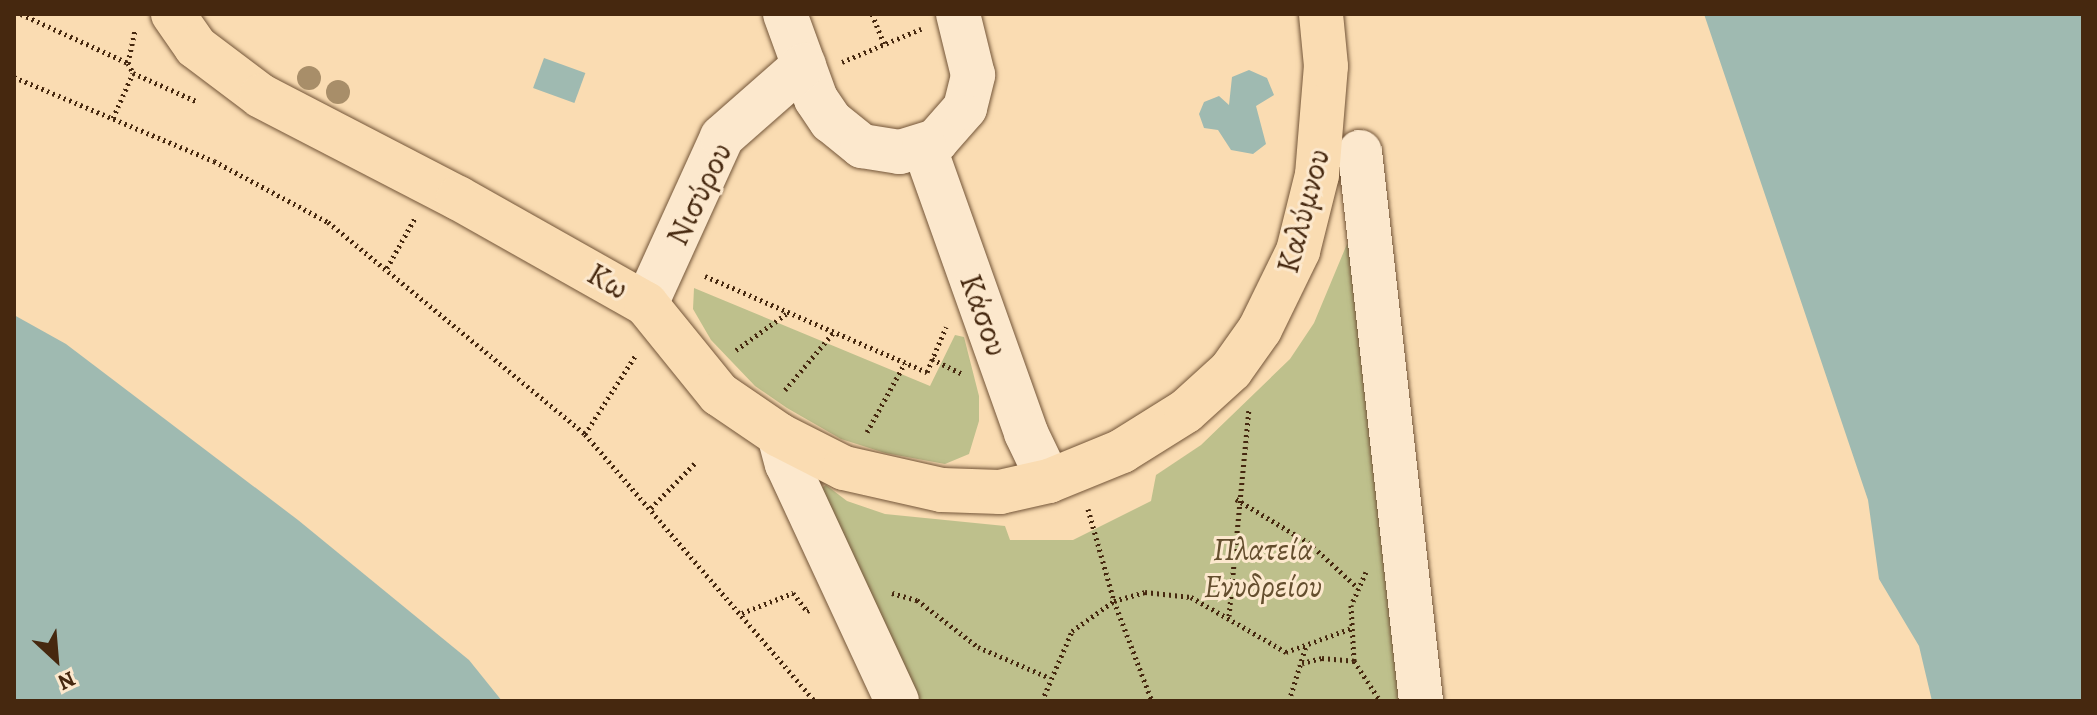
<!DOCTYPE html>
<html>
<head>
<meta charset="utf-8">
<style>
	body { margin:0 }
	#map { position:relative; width:2097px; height:715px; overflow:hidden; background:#fadcb2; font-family:Alegreya,serif }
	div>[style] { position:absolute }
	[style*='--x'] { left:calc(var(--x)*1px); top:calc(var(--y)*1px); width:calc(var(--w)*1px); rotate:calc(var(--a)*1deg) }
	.green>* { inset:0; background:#bec08c }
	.water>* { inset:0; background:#9fbab1; transform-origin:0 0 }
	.path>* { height:5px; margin-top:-2.5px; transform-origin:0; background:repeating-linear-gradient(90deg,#46280f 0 2px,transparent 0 6px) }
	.roads { filter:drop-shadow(0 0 2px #735538) drop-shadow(0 0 2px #735538) }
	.minor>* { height:44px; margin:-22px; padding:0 22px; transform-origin:22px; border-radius:22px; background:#fce8cd }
	.major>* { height:44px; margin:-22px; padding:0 22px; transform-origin:22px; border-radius:22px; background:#fadcb2 }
	.trees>* { width:24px; height:24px; margin:-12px; border-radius:50%; background:#a88e69 }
	span { translate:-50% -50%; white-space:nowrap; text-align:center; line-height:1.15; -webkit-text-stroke:6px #fce8cd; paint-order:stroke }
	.street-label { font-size:32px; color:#46280f }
	.park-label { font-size:32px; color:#644e2e; font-style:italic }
	.frame { position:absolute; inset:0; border:16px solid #46280f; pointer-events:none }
	.north { position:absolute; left:16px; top:619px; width:80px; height:80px; -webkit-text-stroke:6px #fce8cd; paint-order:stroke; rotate:154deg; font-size:22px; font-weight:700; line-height:32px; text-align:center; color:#46280f }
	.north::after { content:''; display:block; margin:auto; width:28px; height:36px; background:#46280f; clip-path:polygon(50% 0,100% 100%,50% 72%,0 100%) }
</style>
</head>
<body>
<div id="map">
	<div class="green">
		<div style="clip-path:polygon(1347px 244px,1362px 250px,1407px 701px,911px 701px,816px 492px,826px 485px,847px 501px,885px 514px,1005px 526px,1010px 540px,1073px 540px,1151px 501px,1156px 475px,1201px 445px,1290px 359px,1314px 323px)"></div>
		<div style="clip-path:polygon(694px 288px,930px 386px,955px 335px,964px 337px,979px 396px,979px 421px,969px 454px,945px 464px,885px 453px,841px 439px,787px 408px,755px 386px,711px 340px,693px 309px)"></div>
	</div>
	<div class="water">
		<div style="clip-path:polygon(1704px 14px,2083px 14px,2083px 701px,1932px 701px,1919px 646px,1879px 579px,1868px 500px)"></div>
		<div style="left:544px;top:58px;width:44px;height:32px;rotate:20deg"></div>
		<div style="clip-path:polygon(1249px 70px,1267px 78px,1274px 95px,1256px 106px,1266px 144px,1253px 154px,1231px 150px,1218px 130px,1204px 128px,1199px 114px,1204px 102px,1219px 96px,1229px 105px,1232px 77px)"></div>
		<div style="clip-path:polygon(14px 315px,66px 344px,298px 520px,469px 660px,502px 701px,14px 701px)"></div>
	</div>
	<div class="path">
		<div style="--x:21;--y:14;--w:118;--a:24.6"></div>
		<div style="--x:128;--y:63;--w:34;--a:-78"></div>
		<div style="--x:872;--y:14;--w:32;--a:68"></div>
		<div style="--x:842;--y:62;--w:86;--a:-22.7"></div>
		<div style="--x:128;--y:63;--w:11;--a:63"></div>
		<div style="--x:133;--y:73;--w:71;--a:24"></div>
		<div style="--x:14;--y:77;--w:217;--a:22.8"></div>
		<div style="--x:214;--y:161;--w:129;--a:28.2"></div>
		<div style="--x:328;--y:222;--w:333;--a:39.5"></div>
		<div style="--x:585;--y:434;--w:352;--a:49.3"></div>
		<div style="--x:113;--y:118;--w:49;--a:-66"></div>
		<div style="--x:387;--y:268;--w:57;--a:-60.8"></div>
		<div style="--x:705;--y:276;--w:242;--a:23.4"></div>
		<div style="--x:927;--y:372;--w:49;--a:-67.1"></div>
		<div style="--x:736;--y:350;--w:62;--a:-35.8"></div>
		<div style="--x:932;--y:359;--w:34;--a:26"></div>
		<div style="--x:785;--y:390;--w:75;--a:-49.9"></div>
		<div style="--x:867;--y:432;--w:79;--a:-61.2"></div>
		<div style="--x:585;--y:434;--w:93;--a:-57.3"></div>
		<div style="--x:1236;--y:499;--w:85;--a:31.1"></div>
		<div style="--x:1309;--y:543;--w:64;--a:42.5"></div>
		<div style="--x:651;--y:508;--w:63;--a:-45.6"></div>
		<div style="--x:1088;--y:509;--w:96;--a:74.2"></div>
		<div style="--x:1114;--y:601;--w:107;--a:69.2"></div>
		<div style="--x:1366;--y:572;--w:36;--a:114"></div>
		<div style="--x:1351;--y:605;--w:56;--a:86.9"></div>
		<div style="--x:1354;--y:661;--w:45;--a:56.7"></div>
		<div style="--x:892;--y:593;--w:26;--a:16"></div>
		<div style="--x:917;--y:600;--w:77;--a:37.6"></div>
		<div style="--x:978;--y:647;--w:76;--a:23.2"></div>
		<div style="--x:742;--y:613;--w:55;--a:-21.4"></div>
		<div style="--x:793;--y:593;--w:23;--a:52"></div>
		<div style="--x:807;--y:611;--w:5;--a:-22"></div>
		<div style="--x:1229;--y:616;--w:207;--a:-84.5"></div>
		<div style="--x:1302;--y:663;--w:21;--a:-14"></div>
		<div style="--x:1322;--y:658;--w:32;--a:5"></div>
		<div style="--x:1042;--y:701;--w:76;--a:-66.8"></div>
		<div style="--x:1072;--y:631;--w:52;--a:-35.5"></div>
		<div style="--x:1114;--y:601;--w:32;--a:-16"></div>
		<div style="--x:1145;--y:592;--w:46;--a:6.2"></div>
		<div style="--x:1191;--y:597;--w:110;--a:30.1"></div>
		<div style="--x:1286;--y:652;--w:70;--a:-20"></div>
		<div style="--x:1289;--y:701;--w:58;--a:-72.8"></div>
	</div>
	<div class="roads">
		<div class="minor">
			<div style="--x:785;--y:14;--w:90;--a:70"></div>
			<div style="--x:816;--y:99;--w:27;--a:56"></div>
			<div style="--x:831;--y:121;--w:40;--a:39"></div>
			<div style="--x:862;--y:146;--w:38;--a:9"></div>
			<div style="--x:900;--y:152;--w:38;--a:-17"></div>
			<div style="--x:936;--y:141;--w:44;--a:-48.7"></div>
			<div style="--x:965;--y:108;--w:34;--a:-76"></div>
			<div style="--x:973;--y:75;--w:63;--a:-103.8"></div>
			<div style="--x:924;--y:146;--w:305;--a:70.4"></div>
			<div style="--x:1026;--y:433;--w:53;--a:64.4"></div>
			<div style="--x:1360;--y:152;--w:552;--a:83.66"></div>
			<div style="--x:646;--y:304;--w:183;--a:-65.5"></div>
			<div style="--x:722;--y:137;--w:109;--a:-41.3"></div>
			<div style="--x:779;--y:435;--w:30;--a:75"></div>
			<div style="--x:787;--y:464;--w:261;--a:65.1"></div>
		</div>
		<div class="major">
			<div style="--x:173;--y:14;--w:40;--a:55.1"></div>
			<div style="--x:196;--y:47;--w:81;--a:37"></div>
			<div style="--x:261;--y:96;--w:222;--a:27.4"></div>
			<div style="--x:458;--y:198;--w:216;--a:29.4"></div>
			<div style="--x:646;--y:304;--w:116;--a:51"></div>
			<div style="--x:719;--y:394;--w:73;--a:34.3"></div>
			<div style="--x:779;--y:435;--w:73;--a:26.9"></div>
			<div style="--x:844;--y:468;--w:100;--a:12.7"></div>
			<div style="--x:942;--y:490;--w:58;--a:2"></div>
			<div style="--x:1000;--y:492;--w:50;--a:-12.7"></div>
			<div style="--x:1049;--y:481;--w:79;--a:-22.3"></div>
			<div style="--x:1122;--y:451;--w:75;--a:-32"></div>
			<div style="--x:1186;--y:411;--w:61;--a:-42.3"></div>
			<div style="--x:1231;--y:370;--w:50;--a:-54.7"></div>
			<div style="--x:1260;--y:329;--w:87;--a:-64"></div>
			<div style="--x:1298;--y:251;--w:78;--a:-76"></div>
			<div style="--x:1317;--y:175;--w:109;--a:-85.3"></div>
			<div style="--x:1326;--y:66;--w:52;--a:-95.5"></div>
		</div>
	</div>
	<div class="trees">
		<div style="left:309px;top:78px"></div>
		<div style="left:338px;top:92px"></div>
	</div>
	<div class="street-label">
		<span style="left:699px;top:194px;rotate:-64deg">Νισύρου</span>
		<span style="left:1303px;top:211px;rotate:-75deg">Καλύμνου</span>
		<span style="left:608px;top:281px;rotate:30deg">Κω</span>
		<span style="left:984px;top:315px;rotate:70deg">Κάσου</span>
	</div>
	<div class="park-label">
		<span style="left:1263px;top:568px">Πλατεία<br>Ενυδρείου</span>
	</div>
	<div class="frame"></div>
	<div class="north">N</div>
</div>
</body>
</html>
